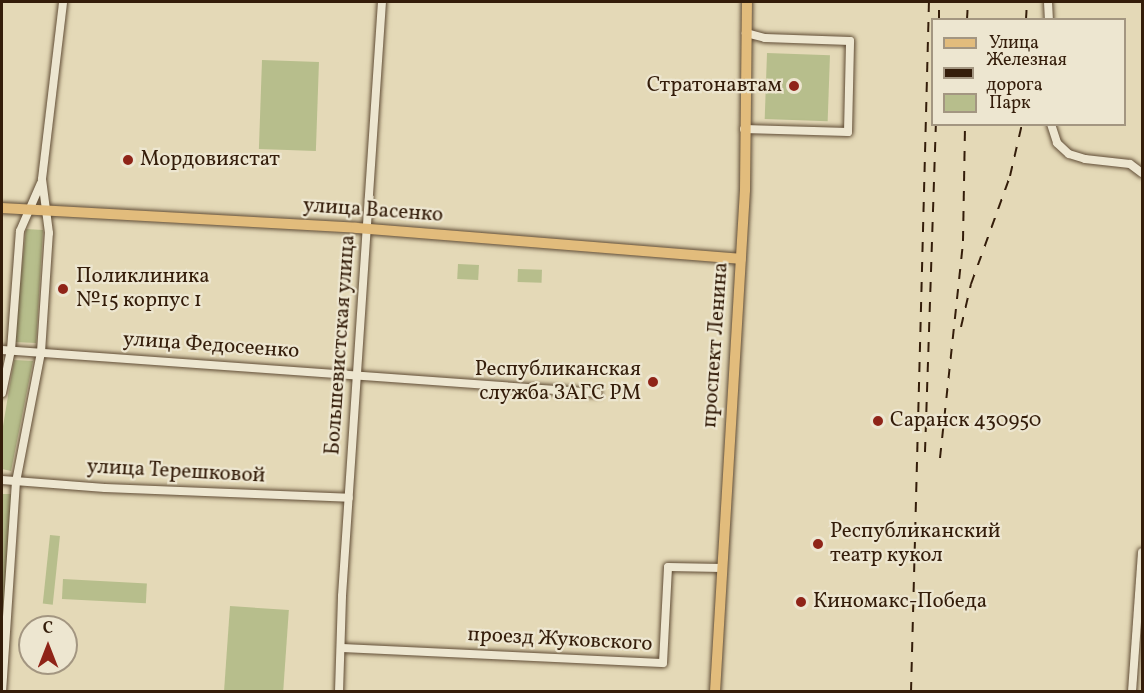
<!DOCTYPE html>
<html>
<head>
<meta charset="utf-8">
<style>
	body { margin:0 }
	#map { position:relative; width:1144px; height:693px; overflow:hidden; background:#e4d9b7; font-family:Vollkorn,serif }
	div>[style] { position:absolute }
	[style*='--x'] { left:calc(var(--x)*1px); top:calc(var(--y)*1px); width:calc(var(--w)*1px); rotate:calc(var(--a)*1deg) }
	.green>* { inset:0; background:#b7be8c; transform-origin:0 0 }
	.roads { filter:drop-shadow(0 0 2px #604c35) drop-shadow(0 0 2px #604c35) }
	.minor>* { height:8px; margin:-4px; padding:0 4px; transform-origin:4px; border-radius:4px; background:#ede6d0 }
	.major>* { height:10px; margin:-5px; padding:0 5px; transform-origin:5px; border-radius:5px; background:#e2bc7c }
	.rail>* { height:2px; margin-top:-1px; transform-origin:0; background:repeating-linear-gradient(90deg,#341d0a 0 10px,transparent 0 20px) }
	.dots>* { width:16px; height:16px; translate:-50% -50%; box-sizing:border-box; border:3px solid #ede6d0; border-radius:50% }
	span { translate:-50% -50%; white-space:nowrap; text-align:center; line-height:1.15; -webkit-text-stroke:4.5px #ede6d0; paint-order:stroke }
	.poi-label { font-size:21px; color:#341d0a }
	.right { translate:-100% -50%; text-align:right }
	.left { translate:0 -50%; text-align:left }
	.street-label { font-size:21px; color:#341d0a }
	.frame { position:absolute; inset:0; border:3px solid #341d0a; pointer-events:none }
	.legend { position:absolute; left:931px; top:18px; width:195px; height:108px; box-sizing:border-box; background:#ede6d0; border:2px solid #a39681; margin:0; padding:8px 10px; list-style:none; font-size:18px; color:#341d0a }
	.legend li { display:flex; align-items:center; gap:12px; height:30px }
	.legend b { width:30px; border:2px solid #a39681 }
	.north { position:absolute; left:18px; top:615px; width:60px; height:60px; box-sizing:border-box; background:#ede6d0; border:2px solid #a39681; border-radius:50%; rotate:0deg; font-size:16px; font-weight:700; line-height:24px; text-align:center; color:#341d0a }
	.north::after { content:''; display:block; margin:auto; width:21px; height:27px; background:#8f2418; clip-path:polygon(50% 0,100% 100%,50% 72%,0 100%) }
</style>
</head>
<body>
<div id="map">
	<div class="green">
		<div style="left:767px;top:53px;width:63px;height:66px;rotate:2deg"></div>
		<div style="left:262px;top:60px;width:57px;height:89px;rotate:2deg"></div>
		<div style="clip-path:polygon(26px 229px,43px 230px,36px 343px,14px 342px)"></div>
		<div style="left:458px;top:264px;width:21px;height:15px;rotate:3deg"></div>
		<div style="left:518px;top:269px;width:24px;height:13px;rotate:2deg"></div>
		<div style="clip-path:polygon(14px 360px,33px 361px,11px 471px,2px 469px,2px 432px)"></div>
		<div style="clip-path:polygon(2px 494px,12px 494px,2px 639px)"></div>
		<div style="left:50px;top:535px;width:10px;height:69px;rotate:6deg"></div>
		<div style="left:63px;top:579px;width:84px;height:20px;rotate:3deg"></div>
		<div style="left:230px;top:606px;width:59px;height:85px;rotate:4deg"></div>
	</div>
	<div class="roads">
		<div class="minor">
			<div style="--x:1048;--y:2;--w:18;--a:87"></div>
			<div style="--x:1051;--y:124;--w:20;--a:72"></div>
			<div style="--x:1057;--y:143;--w:16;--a:43"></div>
			<div style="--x:1069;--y:154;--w:17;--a:17"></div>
			<div style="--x:1085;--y:159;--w:45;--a:6.3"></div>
			<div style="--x:1130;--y:164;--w:15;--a:37"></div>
			<div style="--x:744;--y:129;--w:104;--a:1.7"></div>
			<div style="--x:848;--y:132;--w:91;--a:-88.7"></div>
			<div style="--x:850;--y:41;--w:85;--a:-178"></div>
			<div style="--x:765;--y:38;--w:20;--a:-165"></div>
			<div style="--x:2;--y:350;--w:597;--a:4.13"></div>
			<div style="--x:2;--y:393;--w:44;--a:-78.2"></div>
			<div style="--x:11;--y:350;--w:119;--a:-85.7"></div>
			<div style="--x:20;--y:231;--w:52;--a:-66.4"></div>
			<div style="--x:2;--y:480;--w:103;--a:4.4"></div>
			<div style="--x:105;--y:488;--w:244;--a:2.3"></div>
			<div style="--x:341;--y:648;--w:322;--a:2.7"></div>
			<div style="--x:663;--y:663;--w:96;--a:-87"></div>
			<div style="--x:668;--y:567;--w:54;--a:1.1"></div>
			<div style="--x:2;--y:692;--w:210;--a:-86.2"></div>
			<div style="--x:16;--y:482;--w:132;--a:-79.1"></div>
			<div style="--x:41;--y:352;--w:119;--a:-86.2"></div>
			<div style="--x:49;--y:233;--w:54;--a:-97.4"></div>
			<div style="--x:42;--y:179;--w:178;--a:-83.2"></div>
			<div style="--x:339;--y:692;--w:96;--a:-88.2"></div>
			<div style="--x:342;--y:596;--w:595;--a:-86.15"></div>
			<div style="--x:1132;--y:692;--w:140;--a:-85.9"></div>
		</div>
		<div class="major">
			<div style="--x:2;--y:208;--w:355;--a:3.2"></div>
			<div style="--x:356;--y:228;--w:386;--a:4.6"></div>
			<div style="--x:715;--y:692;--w:503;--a:-86.58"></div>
			<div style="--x:745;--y:190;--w:188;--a:-89.4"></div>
		</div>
	</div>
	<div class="rail">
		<div style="--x:939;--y:20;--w:18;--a:-90"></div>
		<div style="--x:967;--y:20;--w:18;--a:-87"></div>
		<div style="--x:1026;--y:20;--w:18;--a:-87"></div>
		<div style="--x:961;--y:327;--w:44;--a:-76.9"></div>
		<div style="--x:971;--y:284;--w:115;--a:-70.1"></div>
		<div style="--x:1010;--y:176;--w:53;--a:-77"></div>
		<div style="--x:925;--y:452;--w:328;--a:-88.1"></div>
		<div style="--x:940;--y:458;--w:218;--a:-83.9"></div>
		<div style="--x:963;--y:241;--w:117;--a:-89"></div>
		<div style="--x:911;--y:692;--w:690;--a:-88.51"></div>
	</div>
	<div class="dots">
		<div style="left:794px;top:86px;background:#8f2418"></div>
		<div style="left:128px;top:160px;background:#8f2418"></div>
		<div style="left:63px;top:289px;background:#8f2418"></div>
		<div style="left:653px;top:382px;background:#8f2418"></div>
		<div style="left:878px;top:421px;background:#8f2418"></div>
		<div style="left:818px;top:544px;background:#8f2418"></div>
		<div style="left:801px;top:602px;background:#8f2418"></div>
	</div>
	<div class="poi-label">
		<span class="right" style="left:782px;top:86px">Стратонавтам</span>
		<span class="left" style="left:140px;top:160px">Мордовиястат</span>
		<span class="left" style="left:76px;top:289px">Поликлиника<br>№15 корпус 1</span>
		<span class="right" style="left:641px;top:382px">Республиканская<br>служба ЗАГС РМ</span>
		<span class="left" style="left:890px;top:421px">Саранск 430950</span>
		<span class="left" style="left:830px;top:544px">Республиканский<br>театр кукол</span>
		<span class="left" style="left:813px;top:602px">Киномакс-Победа</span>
	</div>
	<div class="street-label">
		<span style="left:373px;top:211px;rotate:4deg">улица Васенко</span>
		<span style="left:341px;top:345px;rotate:-86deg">Большевистская улица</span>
		<span style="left:716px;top:345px;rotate:-86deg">проспект Ленина</span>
		<span style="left:211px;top:346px;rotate:4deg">улица Федосеенко</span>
		<span style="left:176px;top:472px;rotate:3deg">улица Терешковой</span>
		<span style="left:560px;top:640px;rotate:3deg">проезд Жуковского</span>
	</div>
	<div class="frame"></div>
	<ul class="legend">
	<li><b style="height:8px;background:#e2bc7c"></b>Улица</li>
	<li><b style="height:8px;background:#341d0a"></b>Железная дорога</li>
	<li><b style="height:16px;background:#b7be8c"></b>Парк</li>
	</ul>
	<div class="north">С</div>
</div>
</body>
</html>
